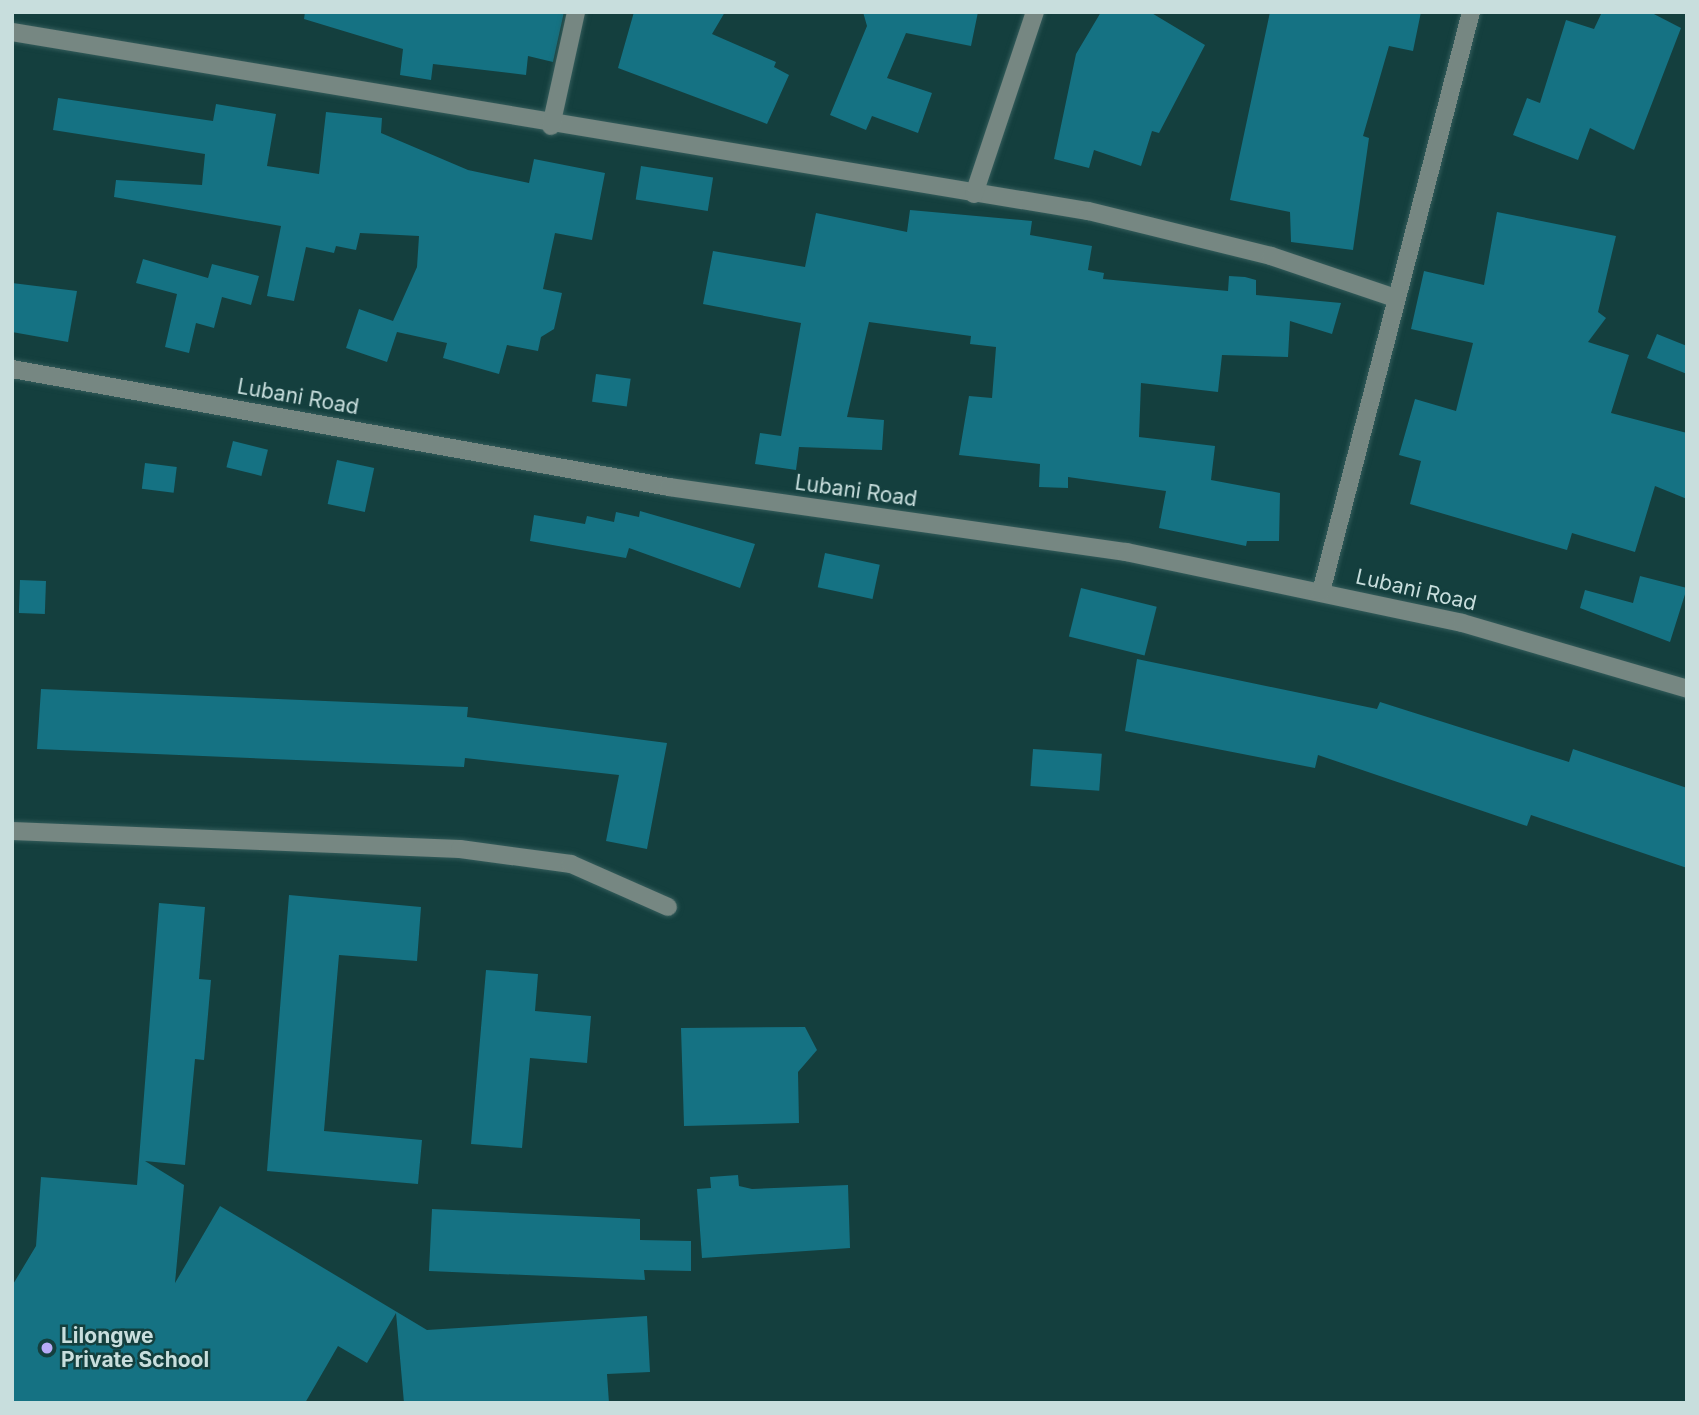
<!DOCTYPE html>
<html>
<head>
<meta charset="utf-8">
<style>
	body { margin:0 }
	#map { position:relative; width:1699px; height:1415px; overflow:hidden; background:#143f3e; font-family:Inter,sans-serif }
	div>[style] { position:absolute }
	[style*='--x'] { left:calc(var(--x)*1px); top:calc(var(--y)*1px); width:calc(var(--w)*1px); rotate:calc(var(--a)*1deg) }
	.building>* { inset:0; background:#157283; transform-origin:0 0 }
	.roads { filter:drop-shadow(0 0 2px #345c5b) drop-shadow(0 0 2px #345c5b) }
	.minor>* { height:18px; margin:-9px; padding:0 9px; transform-origin:9px; border-radius:9px; background:#768782 }
	.dots>* { width:19px; height:19px; translate:-50% -50%; box-sizing:border-box; border:4px solid #143f3e; border-radius:50% }
	span { translate:-50% -50%; white-space:nowrap; text-align:center; line-height:1.15; -webkit-text-stroke:5px #143f3e; paint-order:stroke }
	.street-label { font-size:21px; color:#c8dedd }
	.poi-label { font-size:21px; color:#c8dedd; font-weight:700 }
	.left { translate:0 -50%; text-align:left }
	.frame { position:absolute; inset:0; border:14px solid #c8dedd; pointer-events:none }
</style>
</head>
<body>
<div id="map">
	<div class="building">
		<div style="clip-path:polygon(305px 12px,564px 12px,553px 62px,528px 56px,526px 75px,433px 64px,431px 80px,400px 75px,403px 49px,304px 19px)"></div>
		<div style="clip-path:polygon(634px 12px,725px 12px,712px 34px,776px 62px,774px 67px,789px 75px,767px 124px,618px 68px)"></div>
		<div style="clip-path:polygon(863px 12px,978px 12px,971px 46px,906px 33px,887px 78px,932px 93px,918px 133px,872px 116px,866px 130px,830px 115px,867px 26px)"></div>
		<div style="clip-path:polygon(1101px 12px,1150px 12px,1205px 45px,1159px 133px,1152px 131px,1141px 166px,1094px 150px,1089px 168px,1054px 159px,1076px 54px)"></div>
		<div style="clip-path:polygon(1270px 12px,1421px 12px,1413px 51px,1389px 46px,1363px 136px,1369px 138px,1353px 250px,1291px 242px,1290px 212px,1230px 200px)"></div>
		<div style="clip-path:polygon(1602px 12px,1650px 12px,1681px 28px,1634px 150px,1590px 128px,1578px 160px,1513px 135px,1527px 98px,1540px 103px,1566px 20px,1594px 29px)"></div>
		<div style="clip-path:polygon(58px 98px,213px 121px,216px 104px,276px 114px,267px 166px,319px 174px,326px 112px,382px 118px,381px 133px,468px 170px,529px 183px,534px 159px,605px 173px,592px 240px,555px 233px,543px 289px,562px 293px,554px 329px,541px 337px,538px 351px,507px 345px,499px 374px,443px 358px,447px 343px,397px 332px,387px 362px,346px 348px,359px 309px,393px 321px,417px 267px,419px 236px,360px 233px,356px 250px,336px 246px,334px 253px,306px 247px,294px 301px,267px 296px,281px 226px,114px 197px,116px 180px,202px 185px,205px 154px,53px 130px)"></div>
		<div style="left:641px;top:166px;width:73px;height:34px;rotate:9deg"></div>
		<div style="clip-path:polygon(910px 210px,1032px 221px,1030px 235px,1092px 246px,1088px 270px,1104px 273px,1103px 279px,1228px 291px,1229px 276px,1245px 277px,1256px 280px,1256px 295px,1341px 303px,1332px 334px,1290px 321px,1288px 357px,1222px 355px,1218px 392px,1141px 383px,1139px 437px,1215px 446px,1211px 480px,1280px 493px,1279px 541px,1247px 541px,1246px 546px,1159px 528px,1166px 491px,1068px 477px,1068px 488px,1039px 487px,1040px 464px,959px 455px,969px 396px,992px 398px,996px 347px,970px 344px,971px 336px,869px 322px,847px 417px,884px 420px,882px 450px,799px 447px,796px 470px,755px 464px,760px 433px,781px 436px,801px 323px,703px 304px,713px 251px,805px 267px,816px 213px,907px 232px)"></div>
		<div style="clip-path:polygon(1497px 212px,1616px 236px,1598px 312px,1606px 318px,1588px 342px,1629px 355px,1611px 413px,1687px 433px,1687px 499px,1655px 486px,1635px 552px,1572px 533px,1567px 550px,1410px 504px,1421px 461px,1399px 455px,1415px 399px,1456px 411px,1473px 343px,1411px 329px,1424px 271px,1484px 285px)"></div>
		<div style="clip-path:polygon(143px 259px,208px 278px,212px 264px,259px 276px,251px 305px,222px 297px,214px 328px,196px 323px,189px 353px,165px 347px,177px 294px,136px 283px)"></div>
		<div style="clip-path:polygon(12px 283px,77px 291px,68px 342px,12px 332px)"></div>
		<div style="clip-path:polygon(1657px 334px,1687px 346px,1687px 374px,1647px 358px)"></div>
		<div style="left:596px;top:374px;width:35px;height:28px;rotate:8deg"></div>
		<div style="left:233px;top:441px;width:36px;height:27px;rotate:14deg"></div>
		<div style="left:337px;top:460px;width:38px;height:45px;rotate:12deg"></div>
		<div style="left:145px;top:463px;width:32px;height:26px;rotate:7deg"></div>
		<div style="clip-path:polygon(640px 511px,755px 544px,740px 588px,629px 548px,626px 558px,530px 541px,534px 515px,585px 524px,587px 516px,614px 522px,616px 512px,639px 517px)"></div>
		<div style="left:825px;top:553px;width:56px;height:35px;rotate:12deg"></div>
		<div style="clip-path:polygon(1640px 576px,1687px 588px,1670px 642px,1580px 608px,1585px 590px,1633px 603px)"></div>
		<div style="left:20px;top:580px;width:26px;height:33px;rotate:2deg"></div>
		<div style="left:1081px;top:588px;width:78px;height:50px;rotate:14deg"></div>
		<div style="clip-path:polygon(1137px 659px,1377px 709px,1380px 702px,1569px 762px,1573px 749px,1687px 788px,1687px 868px,1531px 815px,1527px 826px,1318px 755px,1315px 768px,1125px 731px)"></div>
		<div style="clip-path:polygon(41px 689px,468px 707px,467px 717px,667px 743px,647px 849px,606px 841px,619px 775px,465px 758px,464px 767px,37px 749px)"></div>
		<div style="left:1033px;top:749px;width:69px;height:37px;rotate:4deg"></div>
		<div style="clip-path:polygon(289px 895px,421px 907px,417px 961px,339px 955px,324px 1131px,422px 1140px,418px 1184px,267px 1171px)"></div>
		<div style="clip-path:polygon(159px 903px,205px 907px,199px 979px,211px 980px,204px 1060px,195px 1059px,185px 1165px,145px 1161px,184px 1185px,175px 1283px,220px 1206px,427px 1330px,647px 1316px,650px 1372px,607px 1374px,609px 1403px,404px 1403px,396px 1313px,367px 1363px,338px 1346px,305px 1403px,12px 1403px,12px 1286px,36px 1246px,41px 1177px,137px 1185px)"></div>
		<div style="clip-path:polygon(486px 970px,538px 974px,535px 1011px,591px 1016px,587px 1063px,530px 1058px,522px 1148px,471px 1144px)"></div>
		<div style="clip-path:polygon(805px 1027px,817px 1050px,798px 1072px,799px 1123px,684px 1126px,681px 1028px)"></div>
		<div style="clip-path:polygon(738px 1175px,739px 1186px,752px 1189px,848px 1185px,850px 1248px,702px 1258px,697px 1189px,711px 1188px,710px 1177px)"></div>
		<div style="clip-path:polygon(432px 1209px,640px 1219px,640px 1240px,691px 1241px,691px 1271px,644px 1270px,645px 1280px,429px 1271px)"></div>
	</div>
	<div class="roads">
		<div class="minor">
			<div style="--x:12;--y:32;--w:1091;--a:9.45"></div>
			<div style="--x:1088;--y:211;--w:188;--a:13.8"></div>
			<div style="--x:1271;--y:256;--w:131;--a:18.7"></div>
			<div style="--x:551;--y:126;--w:117;--a:-77.6"></div>
			<div style="--x:974;--y:194;--w:192;--a:-71.5"></div>
			<div style="--x:12;--y:369;--w:668;--a:10.18"></div>
			<div style="--x:669;--y:487;--w:462;--a:8.1"></div>
			<div style="--x:1126;--y:552;--w:343;--a:11.9"></div>
			<div style="--x:1462;--y:623;--w:234;--a:16.3"></div>
			<div style="--x:1321;--y:592;--w:599;--a:-75.5"></div>
			<div style="--x:12;--y:831;--w:448;--a:2.3"></div>
			<div style="--x:460;--y:849;--w:112;--a:7.7"></div>
			<div style="--x:571;--y:864;--w:106;--a:23.9"></div>
		</div>
	</div>
	<div class="dots">
		<div style="left:47px;top:1348px;background:#b8abf7"></div>
	</div>
	<div class="street-label">
		<span style="left:298px;top:397px;rotate:10deg">Lubani Road</span>
		<span style="left:856px;top:491px;rotate:8deg">Lubani Road</span>
		<span style="left:1416px;top:590px;rotate:13deg">Lubani Road</span>
	</div>
	<div class="poi-label">
		<span class="left" style="left:61px;top:1348px">Lilongwe<br>Private School</span>
	</div>
	<div class="frame"></div>
</div>
</body>
</html>
